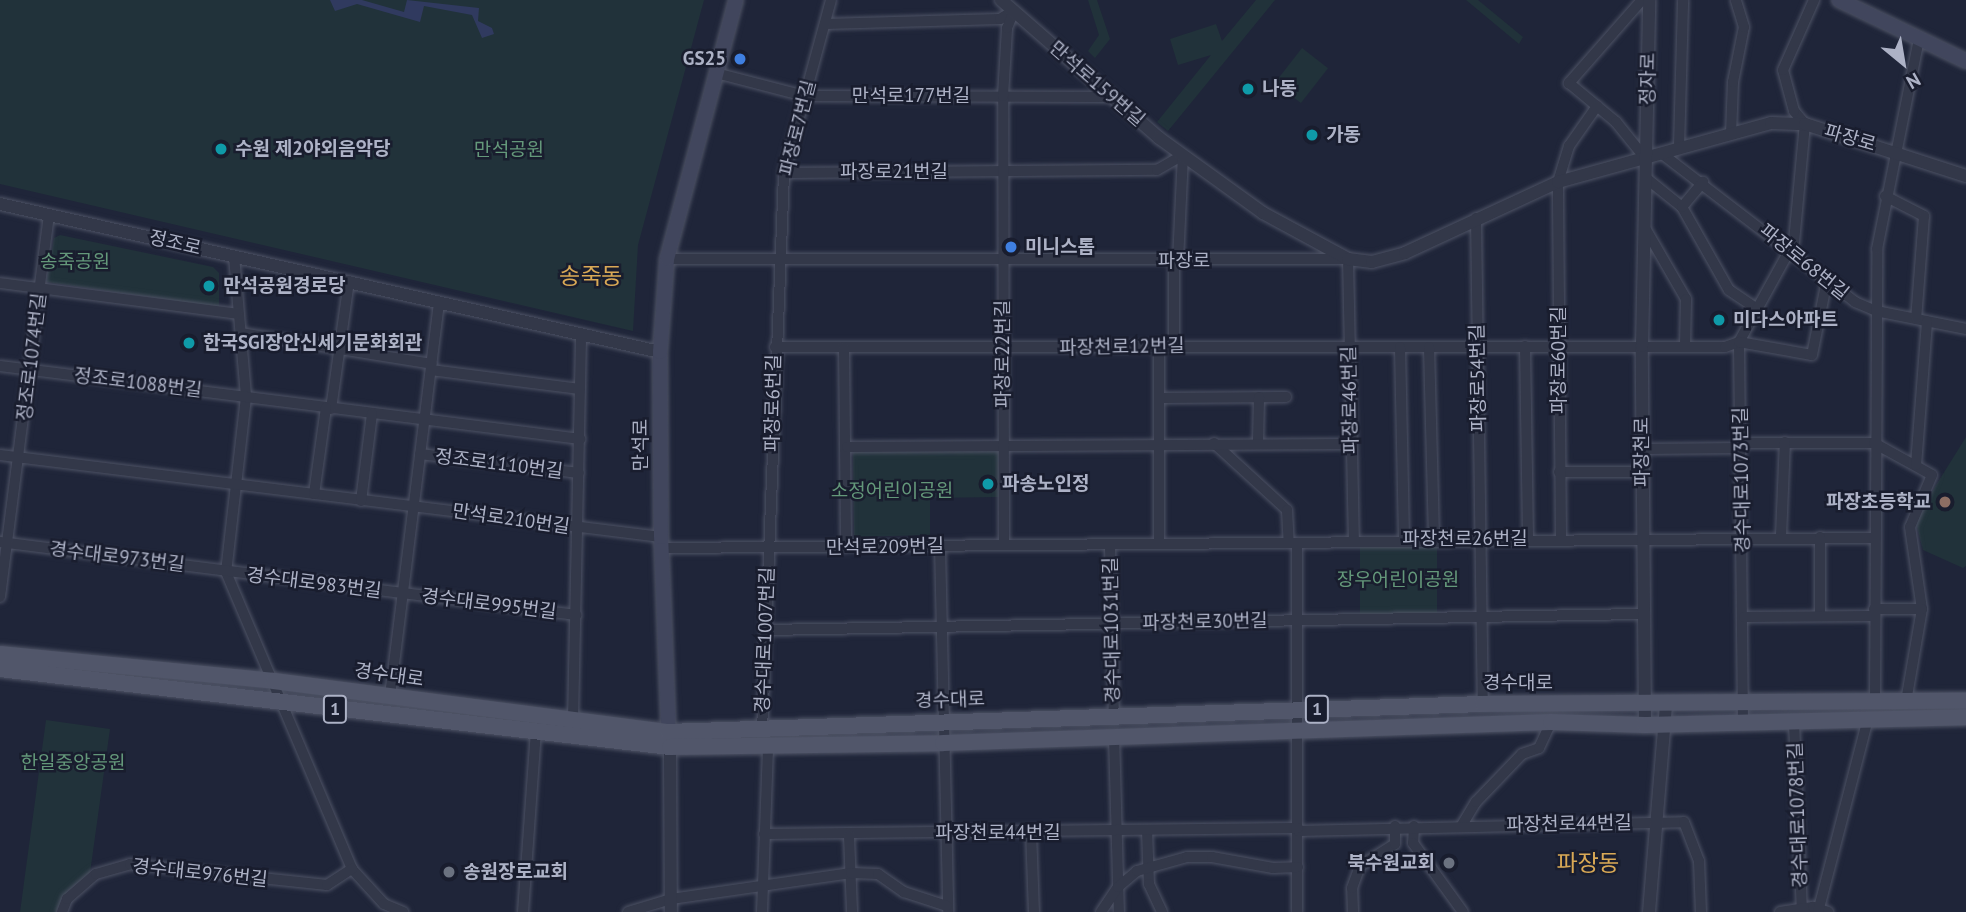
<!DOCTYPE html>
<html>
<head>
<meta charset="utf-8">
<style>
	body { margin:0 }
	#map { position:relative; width:1966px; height:912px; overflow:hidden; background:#1f2539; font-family:"PT Sans","Noto Sans KR",sans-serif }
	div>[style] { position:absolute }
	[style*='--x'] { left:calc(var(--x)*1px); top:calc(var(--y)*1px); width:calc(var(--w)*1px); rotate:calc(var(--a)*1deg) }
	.green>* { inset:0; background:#21323a; transform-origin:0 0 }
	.water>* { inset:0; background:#303a5f }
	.roads { filter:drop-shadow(0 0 2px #4d5264) drop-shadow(0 0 2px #4d5264) }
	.minor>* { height:10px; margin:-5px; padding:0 5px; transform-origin:5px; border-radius:5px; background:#333849 }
	.tertiary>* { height:12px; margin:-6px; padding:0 6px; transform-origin:6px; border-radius:6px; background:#333849 }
	.secondary>* { height:14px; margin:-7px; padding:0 7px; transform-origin:7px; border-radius:7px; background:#41465d }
	.primary>* { height:16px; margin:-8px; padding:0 8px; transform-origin:8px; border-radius:8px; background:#51566a }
	.dots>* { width:19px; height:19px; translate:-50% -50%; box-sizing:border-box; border:4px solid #191d2e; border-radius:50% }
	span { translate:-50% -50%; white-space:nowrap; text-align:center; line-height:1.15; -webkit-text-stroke:5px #191d2e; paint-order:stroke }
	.shield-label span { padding:2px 5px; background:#191d2e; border:2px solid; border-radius:5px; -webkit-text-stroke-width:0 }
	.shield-label { font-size:18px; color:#adb2c6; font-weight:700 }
	.poi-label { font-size:19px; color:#adb2c6; font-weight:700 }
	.right { translate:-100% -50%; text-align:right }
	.left { translate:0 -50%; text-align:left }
	.street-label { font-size:19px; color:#adb2c6 }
	.park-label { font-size:19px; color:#64987a }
	.quarter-label { font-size:23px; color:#d9a956 }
	.north { position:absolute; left:1868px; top:28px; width:70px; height:70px; -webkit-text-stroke:5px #191d2e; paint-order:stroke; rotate:150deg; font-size:19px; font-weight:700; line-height:28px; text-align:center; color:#adb2c6 }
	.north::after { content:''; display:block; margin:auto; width:24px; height:32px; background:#adb2c6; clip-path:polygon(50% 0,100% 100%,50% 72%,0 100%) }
</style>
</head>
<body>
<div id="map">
	<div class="green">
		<div style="clip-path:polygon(0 0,704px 0,638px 245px,633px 331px,0 184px)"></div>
		<div style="clip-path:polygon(1088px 0,1097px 0,1110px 39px,1095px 58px,1088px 51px,1099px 35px)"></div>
		<div style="clip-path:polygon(1256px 0,1275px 0,1168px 131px,1157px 122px,1211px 55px,1178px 65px,1170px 39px,1216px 24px,1222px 41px)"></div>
		<div style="clip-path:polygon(1466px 0,1478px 0,1523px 37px,1519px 44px)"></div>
		<div style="left:1302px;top:48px;width:33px;height:44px;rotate:38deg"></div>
		<div style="clip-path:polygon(60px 235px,213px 267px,219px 273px,219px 307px,46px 282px,54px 238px)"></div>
		<div style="clip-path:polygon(1966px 437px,1966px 566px,1963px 568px,1923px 550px,1915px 519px)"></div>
		<div style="clip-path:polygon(999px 449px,999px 497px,930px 498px,930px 535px,854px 537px,853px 452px)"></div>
		<div style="left:1360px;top:545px;width:77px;height:69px"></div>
		<div style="clip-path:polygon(46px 720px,110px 729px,90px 873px,65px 894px,57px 912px,20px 912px)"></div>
	</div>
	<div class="water">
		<div style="clip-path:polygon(330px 0,362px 0,404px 12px,407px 0,479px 8px,478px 21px,492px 28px,494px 34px,482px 38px,472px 15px,424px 6px,420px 22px,357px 4px,335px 11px)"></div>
	</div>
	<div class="roads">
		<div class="minor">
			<div style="--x:1642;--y:0;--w:111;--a:131.3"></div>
			<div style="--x:1569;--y:83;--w:61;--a:39.7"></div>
			<div style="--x:1616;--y:122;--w:48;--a:51"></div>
			<div style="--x:825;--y:24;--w:175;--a:-1.6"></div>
			<div style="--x:1000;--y:19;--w:15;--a:-32"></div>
			<div style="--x:716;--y:73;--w:91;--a:14.6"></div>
			<div style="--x:804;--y:96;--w:306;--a:0.2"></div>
			<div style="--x:1731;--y:134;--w:52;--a:-87.8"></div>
			<div style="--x:1733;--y:82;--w:56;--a:-78.7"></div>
			<div style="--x:1744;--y:27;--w:28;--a:-107"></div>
			<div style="--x:1679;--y:147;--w:147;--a:-88.4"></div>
			<div style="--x:1661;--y:153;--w:245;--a:37.5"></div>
			<div style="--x:1855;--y:302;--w:23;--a:23"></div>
			<div style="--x:1876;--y:311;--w:92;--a:11.3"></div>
			<div style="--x:784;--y:173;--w:373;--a:-0.5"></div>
			<div style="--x:1157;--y:170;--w:30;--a:-30"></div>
			<div style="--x:1646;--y:178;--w:46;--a:38.9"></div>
			<div style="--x:1682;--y:207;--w:95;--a:60.5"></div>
			<div style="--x:1729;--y:290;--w:36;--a:34"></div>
			<div style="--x:1885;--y:196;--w:44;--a:27.1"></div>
			<div style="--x:1924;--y:216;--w:103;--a:94.4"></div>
			<div style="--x:1682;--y:207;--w:33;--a:-50"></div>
			<div style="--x:1476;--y:218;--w:486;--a:89.2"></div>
			<div style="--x:1645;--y:228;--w:82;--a:60"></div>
			<div style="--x:1686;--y:299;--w:47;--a:91.2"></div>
			<div style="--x:234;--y:256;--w:142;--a:85.1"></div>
			<div style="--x:246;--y:397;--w:176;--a:96.5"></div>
			<div style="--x:226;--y:572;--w:323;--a:67"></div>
			<div style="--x:352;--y:869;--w:47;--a:47.6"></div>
			<div style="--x:384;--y:904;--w:21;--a:23"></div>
			<div style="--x:667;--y:259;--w:681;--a:0"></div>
			<div style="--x:1348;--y:259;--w:282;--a:88.8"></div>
			<div style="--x:1178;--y:261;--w:106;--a:-87.3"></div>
			<div style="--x:0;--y:283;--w:240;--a:7.4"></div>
			<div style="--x:241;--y:333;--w:193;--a:9.2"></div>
			<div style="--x:1739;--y:342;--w:381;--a:89.4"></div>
			<div style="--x:1739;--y:342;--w:114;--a:-61.2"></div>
			<div style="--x:1794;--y:242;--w:119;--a:-84.7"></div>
			<div style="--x:1805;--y:124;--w:17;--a:-130"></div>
			<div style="--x:1794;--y:111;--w:42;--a:-105"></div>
			<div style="--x:1783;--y:70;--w:77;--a:-66.1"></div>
			<div style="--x:1174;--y:345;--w:84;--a:-90"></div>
			<div style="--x:1525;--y:346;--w:193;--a:89.1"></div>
			<div style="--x:775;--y:347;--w:950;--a:0"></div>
			<div style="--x:1725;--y:347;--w:15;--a:-20"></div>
			<div style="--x:1739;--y:342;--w:74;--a:10.1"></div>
			<div style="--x:1812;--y:355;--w:76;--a:-78.7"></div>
			<div style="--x:844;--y:347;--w:200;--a:89.4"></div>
			<div style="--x:1400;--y:347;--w:192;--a:88.8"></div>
			<div style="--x:1429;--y:347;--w:192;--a:88.5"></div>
			<div style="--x:0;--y:366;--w:585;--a:7.17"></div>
			<div style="--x:431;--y:370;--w:150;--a:7.3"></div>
			<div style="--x:1160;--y:398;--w:126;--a:-0.5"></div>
			<div style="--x:331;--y:409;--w:129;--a:-82"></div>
			<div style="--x:1258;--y:442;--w:45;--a:-88.7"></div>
			<div style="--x:1214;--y:443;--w:99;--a:42.5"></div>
			<div style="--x:1287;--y:510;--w:33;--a:87"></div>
			<div style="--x:1742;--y:443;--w:132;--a:0"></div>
			<div style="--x:1874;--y:443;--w:66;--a:28.9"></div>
			<div style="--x:1932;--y:475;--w:56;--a:112.9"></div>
			<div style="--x:1910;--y:527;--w:83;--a:81.7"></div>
			<div style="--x:1922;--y:609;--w:94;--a:99.8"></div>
			<div style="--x:847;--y:447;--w:504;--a:-0.34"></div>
			<div style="--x:1643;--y:449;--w:99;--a:-0.6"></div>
			<div style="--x:420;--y:454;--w:160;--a:6.8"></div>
			<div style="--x:0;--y:455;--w:666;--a:7.07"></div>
			<div style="--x:1916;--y:465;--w:144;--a:-85.6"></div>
			<div style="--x:1559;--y:472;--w:84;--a:0"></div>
			<div style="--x:314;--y:494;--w:87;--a:-82.1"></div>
			<div style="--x:361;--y:501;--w:88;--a:-82.8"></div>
			<div style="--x:1781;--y:536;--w:94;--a:-87.6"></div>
			<div style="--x:1561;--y:539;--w:357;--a:-90.5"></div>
			<div style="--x:1558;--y:182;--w:38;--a:-73"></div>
			<div style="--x:1569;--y:146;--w:49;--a:-55"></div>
			<div style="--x:0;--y:542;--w:581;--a:7.22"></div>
			<div style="--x:1297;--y:543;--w:369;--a:90"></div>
			<div style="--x:1159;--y:544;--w:198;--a:-90"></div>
			<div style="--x:1004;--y:545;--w:449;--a:-90.1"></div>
			<div style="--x:1003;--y:96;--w:68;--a:-86.6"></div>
			<div style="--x:1007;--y:28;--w:18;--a:-68"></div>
			<div style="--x:1110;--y:545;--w:170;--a:88.7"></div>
			<div style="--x:940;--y:546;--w:366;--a:88.7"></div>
			<div style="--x:661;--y:548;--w:1212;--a:-0.47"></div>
			<div style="--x:0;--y:597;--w:385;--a:-82.7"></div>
			<div style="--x:1874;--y:609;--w:48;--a:0"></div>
			<div style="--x:1820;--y:616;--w:79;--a:-90"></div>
			<div style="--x:1744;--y:617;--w:130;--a:-0.4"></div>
			<div style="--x:766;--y:630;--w:877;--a:-1.05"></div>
			<div style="--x:390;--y:696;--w:397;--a:-82.9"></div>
			<div style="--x:1875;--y:702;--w:453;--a:-89.7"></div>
			<div style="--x:1877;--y:249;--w:214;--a:-78.7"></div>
			<div style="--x:573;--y:720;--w:384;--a:-88.8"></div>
			<div style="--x:1794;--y:722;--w:190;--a:87.6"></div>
			<div style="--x:762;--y:731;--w:558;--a:-87.74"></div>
			<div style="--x:784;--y:173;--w:179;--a:-74.8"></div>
			<div style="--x:1114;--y:736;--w:176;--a:88.4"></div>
			<div style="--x:1462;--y:825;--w:27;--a:-59"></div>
			<div style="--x:1476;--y:802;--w:66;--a:-46.2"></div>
			<div style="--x:1522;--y:754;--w:18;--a:-19"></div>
			<div style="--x:1539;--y:748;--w:29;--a:-65"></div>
			<div style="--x:1414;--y:826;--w:17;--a:93"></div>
			<div style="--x:1413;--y:843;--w:85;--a:54.1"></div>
			<div style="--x:1147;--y:830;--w:54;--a:87.9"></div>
			<div style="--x:1149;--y:884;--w:31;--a:65"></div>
			<div style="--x:1031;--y:831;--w:81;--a:87.9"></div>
			<div style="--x:1298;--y:831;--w:386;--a:-1.3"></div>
			<div style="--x:1684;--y:822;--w:42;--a:69"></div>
			<div style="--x:1699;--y:861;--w:51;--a:87.8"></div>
			<div style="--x:764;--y:834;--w:534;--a:-0.64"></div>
			<div style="--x:849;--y:836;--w:76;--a:87.7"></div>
			<div style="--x:62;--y:912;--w:14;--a:-69"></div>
			<div style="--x:67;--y:899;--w:38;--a:-41"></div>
			<div style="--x:96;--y:874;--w:35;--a:-16"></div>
			<div style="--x:130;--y:864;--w:198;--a:6.1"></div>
			<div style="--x:327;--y:885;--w:30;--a:-33"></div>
			<div style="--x:523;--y:912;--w:180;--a:-85.9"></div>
			<div style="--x:628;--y:912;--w:45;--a:-16.8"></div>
			<div style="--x:671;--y:899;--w:182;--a:-8.2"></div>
			<div style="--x:851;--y:873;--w:27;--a:2"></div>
			<div style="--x:878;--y:874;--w:32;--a:35"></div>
			<div style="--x:904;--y:892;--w:45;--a:18"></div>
			<div style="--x:762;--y:912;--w:166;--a:-87.9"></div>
			<div style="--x:1101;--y:912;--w:30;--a:-56"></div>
			<div style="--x:1118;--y:887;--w:25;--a:-40"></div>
			<div style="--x:1137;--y:871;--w:52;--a:-15.6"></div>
			<div style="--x:1187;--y:857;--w:25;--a:0"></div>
			<div style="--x:1212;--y:857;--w:62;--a:10.2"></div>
			<div style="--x:1273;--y:868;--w:25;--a:-2"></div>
			<div style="--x:1353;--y:912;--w:24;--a:-92"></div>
			<div style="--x:1352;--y:888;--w:23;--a:-70"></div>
			<div style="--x:1360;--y:866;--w:41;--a:-32.2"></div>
			<div style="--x:1395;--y:844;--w:18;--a:-90"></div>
			<div style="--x:1780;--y:912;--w:33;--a:-9"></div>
			<div style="--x:1813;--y:907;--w:16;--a:18"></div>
			<div style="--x:1818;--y:912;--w:199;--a:-75.5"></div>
		</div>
		<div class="tertiary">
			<div style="--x:1001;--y:0;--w:210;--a:41.1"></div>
			<div style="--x:1159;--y:138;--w:128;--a:35.8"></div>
			<div style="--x:1263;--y:213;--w:97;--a:28.4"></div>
			<div style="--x:1348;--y:259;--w:24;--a:7"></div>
			<div style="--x:1372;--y:262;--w:34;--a:-15"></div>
			<div style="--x:1405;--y:253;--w:169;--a:-24.9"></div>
			<div style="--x:1558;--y:182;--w:221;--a:-15.5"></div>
			<div style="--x:1771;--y:123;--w:34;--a:2"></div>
			<div style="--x:1805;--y:124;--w:169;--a:17.9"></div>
			<div style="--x:0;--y:204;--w:676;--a:12.64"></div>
			<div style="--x:1645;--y:725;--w:379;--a:-90.5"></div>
			<div style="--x:1642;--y:346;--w:346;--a:-88.8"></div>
			<div style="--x:670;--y:747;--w:165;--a:89.7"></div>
			<div style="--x:1649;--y:912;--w:208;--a:-85.3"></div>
		</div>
		<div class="secondary">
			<div style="--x:1839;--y:0;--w:141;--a:25.7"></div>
			<div style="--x:669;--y:742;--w:205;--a:-92.2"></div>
			<div style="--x:661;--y:537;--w:185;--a:-90.3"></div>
			<div style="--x:660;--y:352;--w:93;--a:-85.7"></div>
			<div style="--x:667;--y:259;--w:268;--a:-75.1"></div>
		</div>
		<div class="primary">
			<div style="--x:0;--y:654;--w:275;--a:5.6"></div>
			<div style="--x:274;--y:681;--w:397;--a:7.4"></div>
			<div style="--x:668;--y:732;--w:815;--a:-1.97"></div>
			<div style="--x:1483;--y:704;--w:483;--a:-0.4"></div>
			<div style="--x:0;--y:669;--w:675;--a:6.64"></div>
			<div style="--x:670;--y:747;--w:273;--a:-0.8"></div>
			<div style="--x:943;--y:743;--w:608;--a:-1.98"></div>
			<div style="--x:1551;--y:722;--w:94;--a:1.8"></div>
			<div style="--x:1645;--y:725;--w:321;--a:-1.4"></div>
		</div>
	</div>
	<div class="dots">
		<div style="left:740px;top:59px;background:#3f7fe0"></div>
		<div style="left:1248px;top:89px;background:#0f9aa8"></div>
		<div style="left:1312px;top:135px;background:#0f9aa8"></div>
		<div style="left:221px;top:149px;background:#0f9aa8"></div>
		<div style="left:1011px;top:247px;background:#3f7fe0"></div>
		<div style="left:209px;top:286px;background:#0f9aa8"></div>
		<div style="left:1719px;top:320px;background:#0f9aa8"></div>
		<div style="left:189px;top:343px;background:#0f9aa8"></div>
		<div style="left:988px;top:484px;background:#0f9aa8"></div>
		<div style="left:1945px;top:502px;background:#8d6e63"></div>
		<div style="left:1449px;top:863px;background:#6b7280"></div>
		<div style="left:449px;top:872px;background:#6b7280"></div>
	</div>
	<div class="shield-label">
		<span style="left:335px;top:709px">1</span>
		<span style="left:1317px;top:709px">1</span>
	</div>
	<div class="poi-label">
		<span class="right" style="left:726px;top:59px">GS25</span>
		<span class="left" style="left:1262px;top:89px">나동</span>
		<span class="left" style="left:1326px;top:135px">가동</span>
		<span class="left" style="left:235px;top:149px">수원 제2야외음악당</span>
		<span class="left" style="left:1025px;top:247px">미니스톱</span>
		<span class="left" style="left:223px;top:286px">만석공원경로당</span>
		<span class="left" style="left:1733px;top:320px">미다스아파트</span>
		<span class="left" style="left:203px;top:343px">한국SGI장안신세기문화회관</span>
		<span class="left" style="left:1002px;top:484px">파송노인정</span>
		<span class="right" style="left:1931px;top:502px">파장초등학교</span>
		<span class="right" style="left:1435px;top:863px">북수원교회</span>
		<span class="left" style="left:463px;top:872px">송원장로교회</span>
	</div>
	<div class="street-label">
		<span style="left:1648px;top:79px;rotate:-89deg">정자로</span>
		<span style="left:1097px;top:84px;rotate:41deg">만석로159번길</span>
		<span style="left:911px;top:96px">만석로177번길</span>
		<span style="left:798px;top:128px;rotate:-76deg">파장로7번길</span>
		<span style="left:1850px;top:138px;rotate:16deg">파장로</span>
		<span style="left:894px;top:172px">파장로21번길</span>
		<span style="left:175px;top:243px;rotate:13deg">정조로</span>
		<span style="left:1184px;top:261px">파장로</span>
		<span style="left:1804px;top:262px;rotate:39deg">파장로68번길</span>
		<span style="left:1122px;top:347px;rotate:-1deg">파장천로12번길</span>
		<span style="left:1003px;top:354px;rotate:-90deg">파장로22번길</span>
		<span style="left:32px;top:357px;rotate:-83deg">정조로1074번길</span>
		<span style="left:1559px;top:360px;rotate:-90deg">파장로60번길</span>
		<span style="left:1478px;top:378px;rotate:-91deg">파장로54번길</span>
		<span style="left:138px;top:383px;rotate:7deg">정조로1088번길</span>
		<span style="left:1350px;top:400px;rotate:-91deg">파장로46번길</span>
		<span style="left:773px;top:403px;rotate:-89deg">파장로6번길</span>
		<span style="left:641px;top:445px;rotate:-90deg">만석로</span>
		<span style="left:1642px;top:452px;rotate:-90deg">파장천로</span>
		<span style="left:499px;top:464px;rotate:7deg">정조로1110번길</span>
		<span style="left:1742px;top:480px;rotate:-91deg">경수대로1073번길</span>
		<span style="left:511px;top:519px;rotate:8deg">만석로210번길</span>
		<span style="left:1465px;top:539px">파장천로26번길</span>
		<span style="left:885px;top:547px;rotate:-1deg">만석로209번길</span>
		<span style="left:117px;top:557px;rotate:7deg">경수대로973번길</span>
		<span style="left:314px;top:583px;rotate:7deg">경수대로983번길</span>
		<span style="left:489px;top:604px;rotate:7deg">경수대로995번길</span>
		<span style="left:1205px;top:622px;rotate:-1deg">파장천로30번길</span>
		<span style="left:1112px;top:630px;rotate:-91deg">경수대로1031번길</span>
		<span style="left:765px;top:640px;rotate:-88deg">경수대로1007번길</span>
		<span style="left:389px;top:675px;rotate:8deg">경수대로</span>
		<span style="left:1518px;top:683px">경수대로</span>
		<span style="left:950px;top:700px;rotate:-2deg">경수대로</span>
		<span style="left:1798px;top:815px;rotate:-92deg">경수대로1078번길</span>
		<span style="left:1569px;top:824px;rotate:-1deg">파장천로44번길</span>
		<span style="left:998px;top:833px">파장천로44번길</span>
		<span style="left:200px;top:873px;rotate:6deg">경수대로976번길</span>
	</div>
	<div class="park-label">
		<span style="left:509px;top:150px">만석공원</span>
		<span style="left:75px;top:262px">송죽공원</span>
		<span style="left:892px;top:491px">소정어린이공원</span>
		<span style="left:1398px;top:580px">장우어린이공원</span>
		<span style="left:73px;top:763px">한일중앙공원</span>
	</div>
	<div class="quarter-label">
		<span style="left:591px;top:276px">송죽동</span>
		<span style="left:1588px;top:863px">파장동</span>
	</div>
	<div class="north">N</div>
</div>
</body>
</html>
